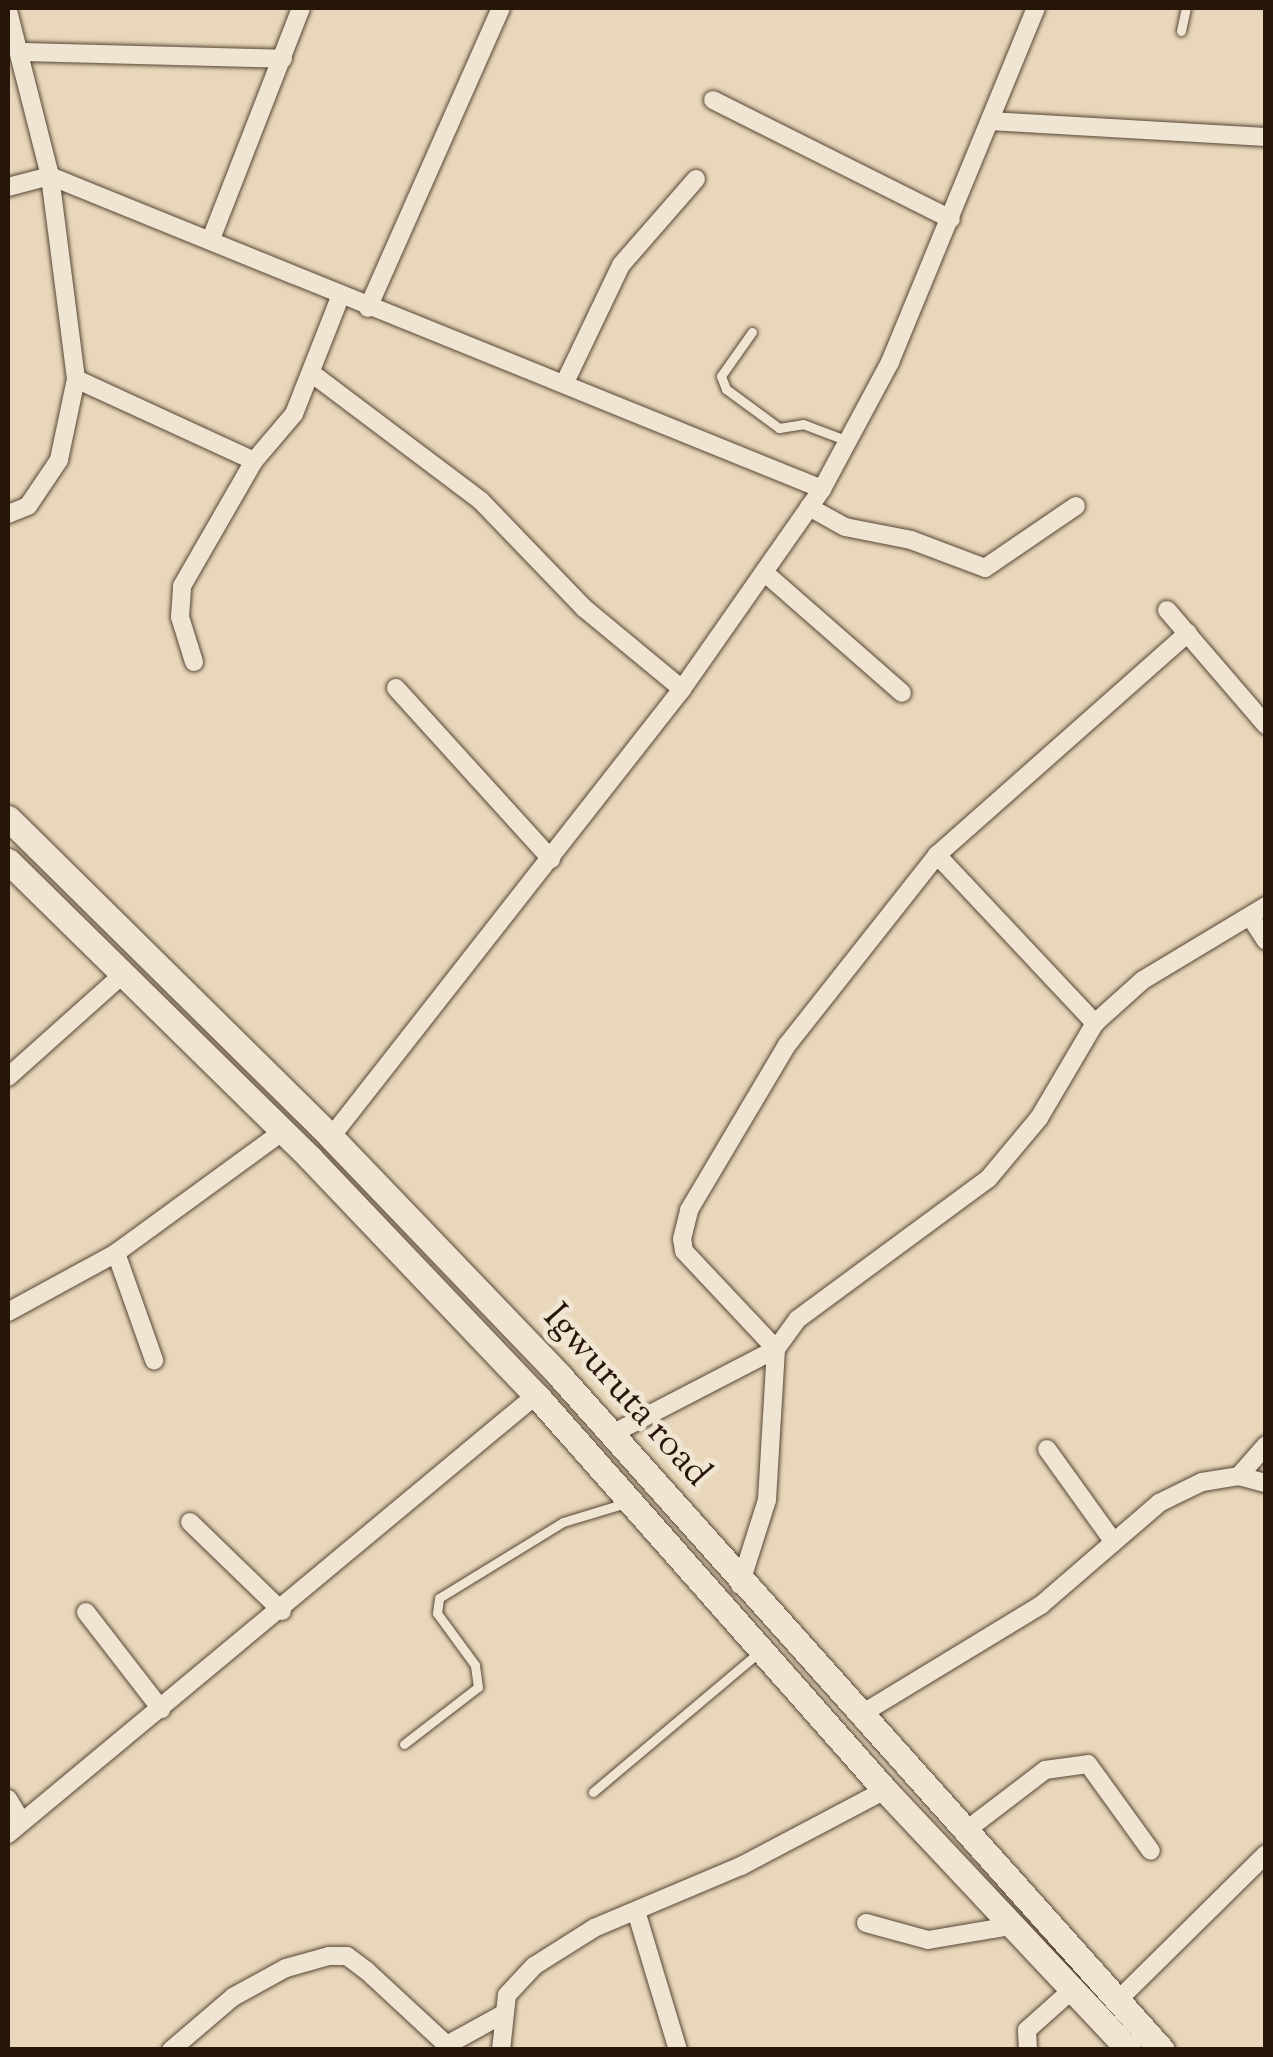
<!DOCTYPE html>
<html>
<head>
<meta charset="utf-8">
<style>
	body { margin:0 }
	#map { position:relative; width:1273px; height:2057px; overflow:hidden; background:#e8d7bb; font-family:"Sorts Mill Goudy",serif }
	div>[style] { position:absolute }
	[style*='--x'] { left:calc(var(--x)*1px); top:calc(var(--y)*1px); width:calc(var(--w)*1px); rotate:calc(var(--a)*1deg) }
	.roads { filter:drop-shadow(0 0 2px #574634) drop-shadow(0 0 2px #574634) }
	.lane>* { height:9px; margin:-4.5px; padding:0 4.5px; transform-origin:4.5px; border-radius:4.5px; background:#f0e5d3 }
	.street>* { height:18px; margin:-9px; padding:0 9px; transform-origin:9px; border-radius:9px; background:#f0e5d3 }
	.secondary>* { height:25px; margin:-12.5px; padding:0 12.5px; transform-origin:12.5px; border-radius:12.5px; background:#f0e5d3 }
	span { translate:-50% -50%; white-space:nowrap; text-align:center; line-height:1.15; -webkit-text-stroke:10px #f0e5d3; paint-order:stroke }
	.street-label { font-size:38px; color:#271507 }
	.frame { position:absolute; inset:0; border:10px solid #271507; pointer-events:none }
</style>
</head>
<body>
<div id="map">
	<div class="roads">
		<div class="lane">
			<div style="--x:1181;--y:31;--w:24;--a:-78"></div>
			<div style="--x:752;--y:332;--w:54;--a:125.2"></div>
			<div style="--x:721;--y:376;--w:14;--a:69"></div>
			<div style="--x:726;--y:389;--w:66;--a:36.3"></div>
			<div style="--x:779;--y:428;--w:24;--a:-9"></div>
			<div style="--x:803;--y:424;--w:48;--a:20.7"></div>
			<div style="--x:404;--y:1744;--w:93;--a:-37.6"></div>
			<div style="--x:478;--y:1687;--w:22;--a:-98"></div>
			<div style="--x:475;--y:1665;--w:64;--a:-126.2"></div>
			<div style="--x:437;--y:1613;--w:15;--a:-82"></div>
			<div style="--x:439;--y:1598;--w:145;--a:-31.5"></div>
			<div style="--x:563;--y:1522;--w:66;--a:-16.8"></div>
			<div style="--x:593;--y:1792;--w:216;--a:-40.1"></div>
		</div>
		<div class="street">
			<div style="--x:8;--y:11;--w:170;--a:75.7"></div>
			<div style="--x:50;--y:176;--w:205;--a:82.7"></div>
			<div style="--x:76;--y:379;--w:83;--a:101.9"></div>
			<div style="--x:59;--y:460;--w:55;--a:124"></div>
			<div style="--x:28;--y:506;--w:22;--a:158"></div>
			<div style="--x:23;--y:52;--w:260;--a:1.5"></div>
			<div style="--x:713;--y:100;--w:266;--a:26.6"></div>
			<div style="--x:990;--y:121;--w:276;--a:3.3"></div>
			<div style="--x:8;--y:187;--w:43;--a:-14.7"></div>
			<div style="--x:50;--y:176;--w:833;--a:22.07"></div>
			<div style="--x:211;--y:239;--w:248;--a:-68.7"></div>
			<div style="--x:368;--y:308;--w:328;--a:-66.1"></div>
			<div style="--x:314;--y:375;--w:209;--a:37"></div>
			<div style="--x:481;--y:501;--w:149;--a:46.1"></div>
			<div style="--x:584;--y:608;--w:127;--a:39.6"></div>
			<div style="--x:76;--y:379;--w:196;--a:24.7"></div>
			<div style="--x:566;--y:380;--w:127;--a:-64.4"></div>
			<div style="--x:621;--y:265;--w:114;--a:-48.9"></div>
			<div style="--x:809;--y:507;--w:41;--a:29.1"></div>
			<div style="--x:845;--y:527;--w:67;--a:11.1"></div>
			<div style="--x:911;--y:540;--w:79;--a:20.7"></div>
			<div style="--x:985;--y:568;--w:110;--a:-34.3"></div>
			<div style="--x:765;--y:573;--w:182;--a:41.2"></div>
			<div style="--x:1167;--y:610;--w:152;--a:49.3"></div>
			<div style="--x:194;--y:662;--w:47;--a:-107.3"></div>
			<div style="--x:180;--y:617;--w:31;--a:-86"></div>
			<div style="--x:182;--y:586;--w:144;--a:-60.1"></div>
			<div style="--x:254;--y:461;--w:62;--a:-49.6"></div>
			<div style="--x:294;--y:414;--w:126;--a:-68.5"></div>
			<div style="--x:396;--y:688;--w:231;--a:47.8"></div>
			<div style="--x:937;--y:855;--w:231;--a:46.8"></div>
			<div style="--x:1251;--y:918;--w:27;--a:57"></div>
			<div style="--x:8;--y:1077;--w:154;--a:-41.8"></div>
			<div style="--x:331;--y:1137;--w:569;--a:-51.92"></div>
			<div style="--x:682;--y:689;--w:244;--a:-55"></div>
			<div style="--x:822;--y:489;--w:144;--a:-61.8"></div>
			<div style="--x:890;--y:362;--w:383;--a:-67.6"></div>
			<div style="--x:116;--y:1253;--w:114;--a:70.4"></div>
			<div style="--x:8;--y:1312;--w:123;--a:-28.6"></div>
			<div style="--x:116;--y:1253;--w:207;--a:-36.1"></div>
			<div style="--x:610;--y:1435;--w:187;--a:-27.4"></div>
			<div style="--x:776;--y:1349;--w:134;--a:-133.2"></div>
			<div style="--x:684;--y:1251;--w:12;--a:-99"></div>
			<div style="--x:682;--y:1239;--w:30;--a:-76"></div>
			<div style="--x:689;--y:1210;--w:192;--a:-59.3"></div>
			<div style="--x:787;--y:1045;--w:242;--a:-51.7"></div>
			<div style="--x:937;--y:855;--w:335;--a:-41.5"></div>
			<div style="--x:1047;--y:1449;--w:110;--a:54.3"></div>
			<div style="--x:1239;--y:1476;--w:41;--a:-48.9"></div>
			<div style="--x:190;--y:1522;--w:128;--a:44.1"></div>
			<div style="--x:740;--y:1585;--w:89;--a:-72.4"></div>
			<div style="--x:767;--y:1500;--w:151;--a:-86.6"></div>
			<div style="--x:776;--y:1349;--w:37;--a:-54"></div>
			<div style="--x:798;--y:1319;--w:236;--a:-36.4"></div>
			<div style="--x:988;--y:1179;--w:80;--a:-50.1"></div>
			<div style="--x:1039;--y:1118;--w:110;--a:-59.5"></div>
			<div style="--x:1095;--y:1023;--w:64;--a:-41.9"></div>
			<div style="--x:1143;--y:980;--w:144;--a:-31"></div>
			<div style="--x:86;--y:1612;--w:123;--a:52.3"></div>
			<div style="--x:860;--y:1715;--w:212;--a:-31.3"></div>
			<div style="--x:1041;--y:1605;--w:156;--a:-40.8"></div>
			<div style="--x:1159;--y:1503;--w:48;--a:-26"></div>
			<div style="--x:1202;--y:1482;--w:37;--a:-9"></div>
			<div style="--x:1239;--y:1476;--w:28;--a:15"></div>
			<div style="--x:8;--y:1799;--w:27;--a:59"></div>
			<div style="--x:964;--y:1832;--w:102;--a:-37.4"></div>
			<div style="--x:1045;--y:1770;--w:43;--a:-7.9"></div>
			<div style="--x:1088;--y:1764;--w:107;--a:54.1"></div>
			<div style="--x:8;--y:1834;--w:687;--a:-39.74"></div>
			<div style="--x:636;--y:1911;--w:145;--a:73.2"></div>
			<div style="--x:866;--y:1923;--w:64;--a:15.3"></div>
			<div style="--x:928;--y:1940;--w:89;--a:-9.7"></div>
			<div style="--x:1116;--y:2002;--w:211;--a:-44.6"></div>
			<div style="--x:171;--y:2050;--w:82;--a:-40.5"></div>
			<div style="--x:233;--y:1997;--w:60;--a:-28.7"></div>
			<div style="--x:286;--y:1968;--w:45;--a:-15.6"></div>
			<div style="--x:329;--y:1956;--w:18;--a:0"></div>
			<div style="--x:347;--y:1956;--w:25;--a:37"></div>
			<div style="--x:367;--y:1971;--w:109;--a:42.8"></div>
			<div style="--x:447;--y:2045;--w:66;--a:-28.9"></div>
			<div style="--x:501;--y:2050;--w:55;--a:-83.8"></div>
			<div style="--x:507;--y:1995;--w:40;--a:-47"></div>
			<div style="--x:534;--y:1966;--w:71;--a:-32.3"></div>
			<div style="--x:594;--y:1928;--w:160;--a:-22.9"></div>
			<div style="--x:741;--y:1866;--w:163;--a:-27.8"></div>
			<div style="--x:1028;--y:2050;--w:20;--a:-93"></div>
			<div style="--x:1027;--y:2030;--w:62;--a:-41.7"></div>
		</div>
		<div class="secondary">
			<div style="--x:8;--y:818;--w:454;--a:44.6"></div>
			<div style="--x:331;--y:1137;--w:330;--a:46.2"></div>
			<div style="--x:559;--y:1375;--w:905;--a:48.22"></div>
			<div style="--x:8;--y:861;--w:424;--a:44.5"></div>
			<div style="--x:310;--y:1158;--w:327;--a:46.4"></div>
			<div style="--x:536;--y:1395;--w:527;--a:48.54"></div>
			<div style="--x:885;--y:1790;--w:357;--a:46.8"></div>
		</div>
	</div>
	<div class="street-label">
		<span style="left:625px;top:1397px;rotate:48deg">Igwuruta road</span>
	</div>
	<div class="frame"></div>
</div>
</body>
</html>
